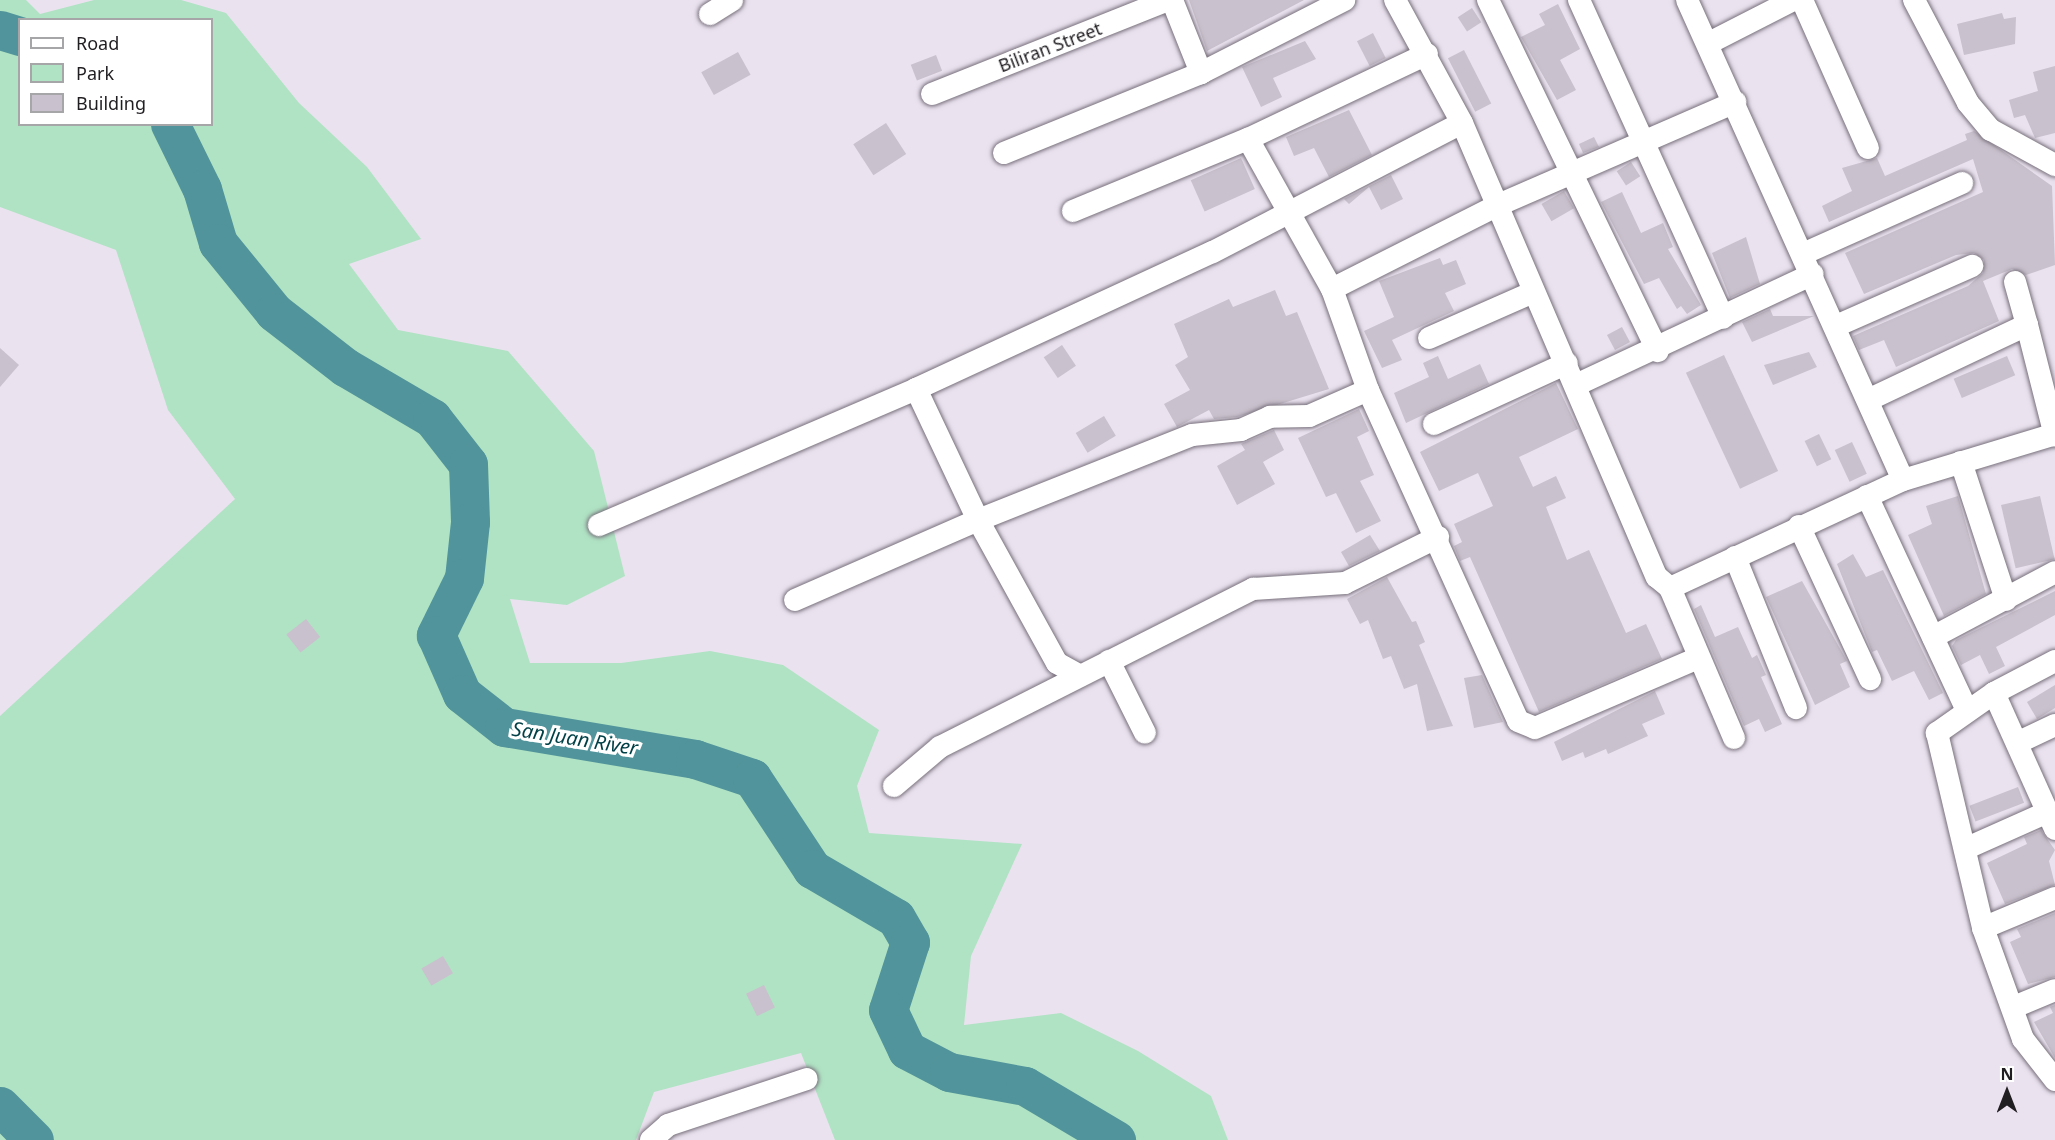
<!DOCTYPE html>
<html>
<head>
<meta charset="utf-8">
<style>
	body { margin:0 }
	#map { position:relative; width:2055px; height:1140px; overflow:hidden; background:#eae2ef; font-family:"Noto Sans",sans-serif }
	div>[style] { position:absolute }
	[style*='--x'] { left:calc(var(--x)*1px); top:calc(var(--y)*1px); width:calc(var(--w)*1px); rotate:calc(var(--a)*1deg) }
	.green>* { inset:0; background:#b0e3c4 }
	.river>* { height:39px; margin:-19.5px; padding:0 19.5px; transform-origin:19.5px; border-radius:19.5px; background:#52949b }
	.building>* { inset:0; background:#c9c1cd; transform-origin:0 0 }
	.roads { filter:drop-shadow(0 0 2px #77707b) drop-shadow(0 0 2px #77707b) }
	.minor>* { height:22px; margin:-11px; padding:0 11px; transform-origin:11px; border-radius:11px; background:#fff }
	span { translate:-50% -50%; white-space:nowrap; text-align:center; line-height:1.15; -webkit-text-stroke:6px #fff; paint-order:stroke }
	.street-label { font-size:18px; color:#211e22 }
	.water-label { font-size:20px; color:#003f45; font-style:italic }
	.legend { position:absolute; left:18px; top:18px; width:195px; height:108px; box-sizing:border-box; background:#fff; border:2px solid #a6a5a7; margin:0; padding:8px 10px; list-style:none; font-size:18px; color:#211e22 }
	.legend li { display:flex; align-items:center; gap:12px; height:30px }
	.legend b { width:30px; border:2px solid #a6a5a7 }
	.north { position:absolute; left:1977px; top:1062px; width:60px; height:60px; -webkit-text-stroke:4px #fff; paint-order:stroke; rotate:0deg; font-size:16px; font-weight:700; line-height:24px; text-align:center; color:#211e22 }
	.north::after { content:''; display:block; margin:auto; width:21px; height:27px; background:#211e22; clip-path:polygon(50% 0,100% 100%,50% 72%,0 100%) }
</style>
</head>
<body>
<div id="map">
	<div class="green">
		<div style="clip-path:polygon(evenodd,0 0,26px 0,40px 14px,94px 0,181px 0,226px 13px,299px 103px,367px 167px,421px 239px,349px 264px,398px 330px,508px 351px,594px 451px,625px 576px,567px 605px,510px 599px,530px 663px,621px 663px,710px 651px,783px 665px,879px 730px,857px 786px,869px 833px,1022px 844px,971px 956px,964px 1025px,1061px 1013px,1138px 1051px,1211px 1096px,1228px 1140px,835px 1140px,801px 1053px,654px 1092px,636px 1140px,0 1140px,0 716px,235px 499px,168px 410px,116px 250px,0 207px,0 0,20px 20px,212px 20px,212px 124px,20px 124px,20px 20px)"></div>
	</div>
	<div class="river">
		<div style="--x:0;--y:30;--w:21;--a:17"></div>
		<div style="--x:170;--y:124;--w:72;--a:63.8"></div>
		<div style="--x:202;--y:189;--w:56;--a:73.5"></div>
		<div style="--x:218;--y:243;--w:89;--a:50.9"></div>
		<div style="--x:274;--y:312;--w:90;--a:37.8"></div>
		<div style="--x:345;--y:367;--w:101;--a:30.4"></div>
		<div style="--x:432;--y:418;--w:58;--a:52"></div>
		<div style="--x:468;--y:464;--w:58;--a:88"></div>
		<div style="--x:470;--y:522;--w:56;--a:96.1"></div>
		<div style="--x:464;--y:578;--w:64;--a:116.2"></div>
		<div style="--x:436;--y:635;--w:64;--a:66.2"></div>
		<div style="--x:462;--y:694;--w:53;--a:38.2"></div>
		<div style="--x:504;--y:727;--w:194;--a:9.5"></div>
		<div style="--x:695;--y:759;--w:60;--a:18.4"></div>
		<div style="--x:752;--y:778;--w:109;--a:56.6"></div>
		<div style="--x:812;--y:869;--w:97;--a:30.3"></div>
		<div style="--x:896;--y:918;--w:28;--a:60"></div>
		<div style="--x:910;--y:942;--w:71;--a:107.9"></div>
		<div style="--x:888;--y:1010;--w:44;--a:64.6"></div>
		<div style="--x:907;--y:1050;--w:47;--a:27.6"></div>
		<div style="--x:949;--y:1072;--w:77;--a:10.4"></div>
		<div style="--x:1025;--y:1086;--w:106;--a:30.7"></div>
		<div style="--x:0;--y:1106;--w:48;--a:45"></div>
	</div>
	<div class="building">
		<div style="clip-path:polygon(1189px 0,1304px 0,1207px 51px)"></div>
		<div style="clip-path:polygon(1558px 4px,1580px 49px,1560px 60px,1576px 90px,1557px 100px,1521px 37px,1545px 25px,1539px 14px)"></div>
		<div style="left:1472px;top:8px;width:17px;height:17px;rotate:57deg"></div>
		<div style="clip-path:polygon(2002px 13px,2004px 19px,2016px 17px,2015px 44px,1964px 55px,1957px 24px)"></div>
		<div style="left:1373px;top:33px;width:28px;height:18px;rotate:63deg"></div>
		<div style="clip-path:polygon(1305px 41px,1316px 59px,1273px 78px,1282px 97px,1261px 107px,1242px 67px)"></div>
		<div style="left:1464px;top:50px;width:60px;height:18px;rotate:63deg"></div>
		<div style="left:738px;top:52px;width:26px;height:42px;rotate:61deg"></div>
		<div style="left:936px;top:55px;width:17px;height:27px;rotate:69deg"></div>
		<div style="clip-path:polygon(2055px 66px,2055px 133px,2035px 138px,2025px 115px,2014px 118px,2009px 100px,2038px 91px,2033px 72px)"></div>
		<div style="clip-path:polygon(1349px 110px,1372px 155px,1329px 177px,1314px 148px,1294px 156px,1286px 137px)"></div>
		<div style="left:886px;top:123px;width:37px;height:39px;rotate:57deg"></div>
		<div style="clip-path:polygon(1974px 131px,2052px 186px,2055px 265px,2026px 275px,2012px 269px,1983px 281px,1999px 321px,1896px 367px,1884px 340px,1859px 350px,1853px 336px,1968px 286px,1983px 273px,1984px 260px,1974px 253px,1956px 255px,1864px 294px,1845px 253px,1983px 192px,1973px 159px,1829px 222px,1822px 206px,1852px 191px,1842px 168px,1877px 158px,1885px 176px,1967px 140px,1965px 134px)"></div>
		<div style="clip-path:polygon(1594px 137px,1599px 147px,1583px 153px,1579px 144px)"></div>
		<div style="left:1241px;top:158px;width:34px;height:55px;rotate:66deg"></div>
		<div style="left:1631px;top:162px;width:17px;height:17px;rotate:57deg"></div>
		<div style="clip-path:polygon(1391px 175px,1403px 199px,1381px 210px,1369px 187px,1349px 204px,1344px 199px)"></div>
		<div style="left:1564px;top:191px;width:20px;height:26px;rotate:60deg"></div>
		<div style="clip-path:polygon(1622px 192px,1641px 233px,1663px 223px,1673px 247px,1668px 249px,1701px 305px,1687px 314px,1681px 306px,1677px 309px,1659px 278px,1644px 284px,1601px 202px)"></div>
		<div style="clip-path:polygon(1746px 237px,1760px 284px,1730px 298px,1712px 253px)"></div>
		<div style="clip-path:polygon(1440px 258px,1443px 265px,1456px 260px,1466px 284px,1445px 293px,1454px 311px,1392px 340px,1402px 360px,1382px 368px,1364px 331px,1394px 317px,1379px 281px)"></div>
		<div style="clip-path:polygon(1275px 290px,1286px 316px,1297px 312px,1329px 389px,1237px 417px,1214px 419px,1209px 410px,1177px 427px,1164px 404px,1190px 390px,1175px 365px,1188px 357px,1174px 324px,1229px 299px,1233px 307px)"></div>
		<div style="clip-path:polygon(1770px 309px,1773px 316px,1814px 316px,1752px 342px,1742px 322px)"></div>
		<div style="left:1622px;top:327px;width:17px;height:17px;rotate:62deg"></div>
		<div style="left:1062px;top:345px;width:25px;height:22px;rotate:56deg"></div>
		<div style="clip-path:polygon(0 348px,19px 365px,0 387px)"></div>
		<div style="clip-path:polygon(1809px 352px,1817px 367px,1773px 385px,1764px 365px)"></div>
		<div style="left:1724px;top:355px;width:128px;height:42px;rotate:65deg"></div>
		<div style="clip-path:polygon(1438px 356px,1448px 379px,1480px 364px,1489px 384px,1406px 423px,1394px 393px,1429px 377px,1423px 363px)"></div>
		<div style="left:2007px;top:356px;width:21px;height:58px;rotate:67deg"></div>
		<div style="clip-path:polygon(1556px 383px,1578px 429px,1519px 457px,1533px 487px,1556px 476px,1566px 498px,1546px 507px,1567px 560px,1589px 550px,1626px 633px,1646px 624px,1662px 659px,1539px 712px,1470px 557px,1460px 561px,1454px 546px,1462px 542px,1454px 524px,1493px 506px,1478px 473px,1439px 491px,1420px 452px)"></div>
		<div style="clip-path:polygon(1359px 409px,1369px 431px,1357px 437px,1374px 475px,1360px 481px,1381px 521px,1356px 533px,1336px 493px,1326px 497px,1298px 438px)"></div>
		<div style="left:1104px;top:416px;width:23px;height:33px;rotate:59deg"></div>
		<div style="clip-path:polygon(1274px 430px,1284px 450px,1263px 462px,1275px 484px,1237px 505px,1217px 466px,1245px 450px,1241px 444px)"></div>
		<div style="left:1819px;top:434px;width:28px;height:16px;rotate:64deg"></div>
		<div style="left:1852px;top:442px;width:35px;height:19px;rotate:65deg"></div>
		<div style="clip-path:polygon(1958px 496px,1986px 594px,1944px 616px,1908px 535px,1932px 524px,1926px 506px)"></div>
		<div style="left:2040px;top:496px;width:65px;height:40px;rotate:77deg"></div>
		<div style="clip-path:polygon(1370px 535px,1380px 551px,1349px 566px,1341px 552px)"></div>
		<div style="clip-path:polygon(1853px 554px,1866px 577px,1883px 570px,1943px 693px,1929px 700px,1914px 671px,1892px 681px,1877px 650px,1872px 652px,1837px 564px)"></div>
		<div style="clip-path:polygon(1387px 577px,1412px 622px,1416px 621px,1425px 642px,1419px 645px,1453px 726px,1427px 731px,1417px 684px,1404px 689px,1391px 656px,1383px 659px,1368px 620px,1360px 624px,1347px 599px)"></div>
		<div style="clip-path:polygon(1802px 581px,1847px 661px,1840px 664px,1850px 687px,1815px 705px,1766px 597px)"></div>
		<div style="clip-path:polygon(2055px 591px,2055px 615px,1996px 647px,2005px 666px,1989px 674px,1980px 655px,1961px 665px,1952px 646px,1956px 640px)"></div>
		<div style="clip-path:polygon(1701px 605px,1715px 637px,1738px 627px,1752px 658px,1757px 655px,1766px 675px,1761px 677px,1782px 724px,1765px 732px,1759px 719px,1744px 726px,1694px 609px)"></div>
		<div style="left:306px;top:619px;width:23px;height:25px;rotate:52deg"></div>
		<div style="clip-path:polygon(1482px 675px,1503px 722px,1474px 728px,1464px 678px)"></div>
		<div style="clip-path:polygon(2055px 685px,2055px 708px,2037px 719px,2027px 702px)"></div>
		<div style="clip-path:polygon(1655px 691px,1665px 714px,1642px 724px,1648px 736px,1608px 754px,1606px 749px,1585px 758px,1583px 752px,1562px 761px,1554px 742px)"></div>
		<div style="left:2018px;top:787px;width:17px;height:52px;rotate:69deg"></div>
		<div style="clip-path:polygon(2041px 830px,2055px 850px,2049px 861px,2055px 885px,2005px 904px,1987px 863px,2027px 844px,2024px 837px)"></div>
		<div style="clip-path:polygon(2055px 913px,2055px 977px,2028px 984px,2010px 942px,2021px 937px,2017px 929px)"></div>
		<div style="left:443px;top:956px;width:20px;height:25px;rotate:60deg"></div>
		<div style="left:764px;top:985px;width:25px;height:20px;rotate:64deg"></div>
		<div style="clip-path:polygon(2055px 1005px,2055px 1058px,2034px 1022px,2053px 1013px,2050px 1007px)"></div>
	</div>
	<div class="roads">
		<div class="minor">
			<div style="--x:1172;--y:0;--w:79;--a:68.3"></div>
			<div style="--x:1201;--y:73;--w:161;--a:-27"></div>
			<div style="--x:1395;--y:0;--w:140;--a:61.4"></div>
			<div style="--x:1462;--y:123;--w:494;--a:66.8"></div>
			<div style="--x:1657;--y:577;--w:17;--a:40"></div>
			<div style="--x:1670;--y:588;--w:257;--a:-24.9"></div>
			<div style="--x:1903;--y:480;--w:159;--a:-16.8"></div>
			<div style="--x:1488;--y:0;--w:390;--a:64.2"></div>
			<div style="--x:1579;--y:0;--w:349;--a:65.6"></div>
			<div style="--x:1687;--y:0;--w:526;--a:65.77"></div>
			<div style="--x:1802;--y:0;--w:162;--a:66"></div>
			<div style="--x:1914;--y:0;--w:116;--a:62.3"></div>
			<div style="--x:1968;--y:103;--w:35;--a:50"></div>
			<div style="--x:1991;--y:130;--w:73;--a:28.7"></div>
			<div style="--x:710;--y:14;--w:26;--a:-32"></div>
			<div style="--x:1709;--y:43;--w:94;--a:-27.1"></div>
			<div style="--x:1427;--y:54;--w:198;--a:154.6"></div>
			<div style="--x:1248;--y:139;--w:172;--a:60.8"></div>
			<div style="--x:1332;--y:289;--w:107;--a:70.4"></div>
			<div style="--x:1368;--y:390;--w:363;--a:65.6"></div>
			<div style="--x:1518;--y:721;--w:18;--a:22"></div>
			<div style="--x:1535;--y:728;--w:175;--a:-23.2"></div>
			<div style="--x:932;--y:94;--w:254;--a:-21.7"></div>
			<div style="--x:1004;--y:153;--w:213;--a:-22.1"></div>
			<div style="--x:1073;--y:211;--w:189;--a:-22.4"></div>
			<div style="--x:1805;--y:253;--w:172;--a:-24"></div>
			<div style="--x:2015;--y:282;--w:45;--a:74.4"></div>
			<div style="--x:1332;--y:289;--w:184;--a:-26.8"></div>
			<div style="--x:1496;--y:206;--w:261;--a:-23.5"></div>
			<div style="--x:1836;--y:326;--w:149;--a:-23.8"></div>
			<div style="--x:1429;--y:338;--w:111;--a:-23.8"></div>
			<div style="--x:1578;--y:384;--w:259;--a:-25.1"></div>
			<div style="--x:1368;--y:390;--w:64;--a:156.2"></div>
			<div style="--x:1309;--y:416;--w:39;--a:179"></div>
			<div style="--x:1270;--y:417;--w:32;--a:156"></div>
			<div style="--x:1241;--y:430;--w:49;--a:174.2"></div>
			<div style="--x:1192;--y:435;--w:230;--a:158.3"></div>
			<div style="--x:978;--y:520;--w:145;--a:-115.3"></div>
			<div style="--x:916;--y:389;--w:327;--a:-24.8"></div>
			<div style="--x:1213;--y:252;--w:280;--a:-27.4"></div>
			<div style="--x:1868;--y:400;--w:176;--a:-25.3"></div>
			<div style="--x:2027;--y:325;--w:114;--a:75.8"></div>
			<div style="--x:1434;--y:424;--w:146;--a:-24.6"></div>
			<div style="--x:1961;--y:462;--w:145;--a:71.9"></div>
			<div style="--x:1867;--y:496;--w:236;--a:65"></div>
			<div style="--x:599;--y:525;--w:345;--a:-23.2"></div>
			<div style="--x:1799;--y:526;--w:169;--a:65.1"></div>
			<div style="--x:1735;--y:557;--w:163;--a:68"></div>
			<div style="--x:1670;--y:588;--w:163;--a:66.9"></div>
			<div style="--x:795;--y:600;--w:200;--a:-23.6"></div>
			<div style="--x:978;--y:520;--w:163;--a:61.1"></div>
			<div style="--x:1057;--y:663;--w:26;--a:29"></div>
			<div style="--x:1933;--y:637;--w:138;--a:-28"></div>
			<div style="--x:1109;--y:661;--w:80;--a:63.4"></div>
			<div style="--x:2055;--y:661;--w:69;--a:152.3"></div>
			<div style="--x:1994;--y:693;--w:70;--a:144.9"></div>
			<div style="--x:1937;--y:733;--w:200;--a:76.7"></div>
			<div style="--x:1983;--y:928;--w:118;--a:70.2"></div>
			<div style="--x:2023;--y:1039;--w:52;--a:52"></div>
			<div style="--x:1994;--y:693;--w:149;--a:65.8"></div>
			<div style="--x:2017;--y:743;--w:42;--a:-25.3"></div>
			<div style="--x:894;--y:786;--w:60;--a:-40.3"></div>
			<div style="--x:940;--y:747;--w:351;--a:-26.8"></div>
			<div style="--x:1253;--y:589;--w:92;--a:-3.7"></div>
			<div style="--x:1345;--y:583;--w:104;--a:-26.3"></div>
			<div style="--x:1967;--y:848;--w:89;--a:-24"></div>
			<div style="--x:1983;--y:928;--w:78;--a:-22.6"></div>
			<div style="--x:2014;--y:1007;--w:44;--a:-22.5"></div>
			<div style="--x:651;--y:1140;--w:23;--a:-41"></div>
			<div style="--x:668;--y:1125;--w:146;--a:-18.3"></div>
		</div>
	</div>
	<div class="street-label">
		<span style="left:1050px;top:47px;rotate:-21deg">Biliran Street</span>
	</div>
	<div class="water-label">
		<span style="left:575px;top:738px;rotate:9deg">San Juan River</span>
	</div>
	<ul class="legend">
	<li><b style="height:8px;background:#fff"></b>Road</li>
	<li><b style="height:16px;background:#b0e3c4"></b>Park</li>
	<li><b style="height:16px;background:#c9c1cd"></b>Building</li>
	</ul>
	<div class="north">N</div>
</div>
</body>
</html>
